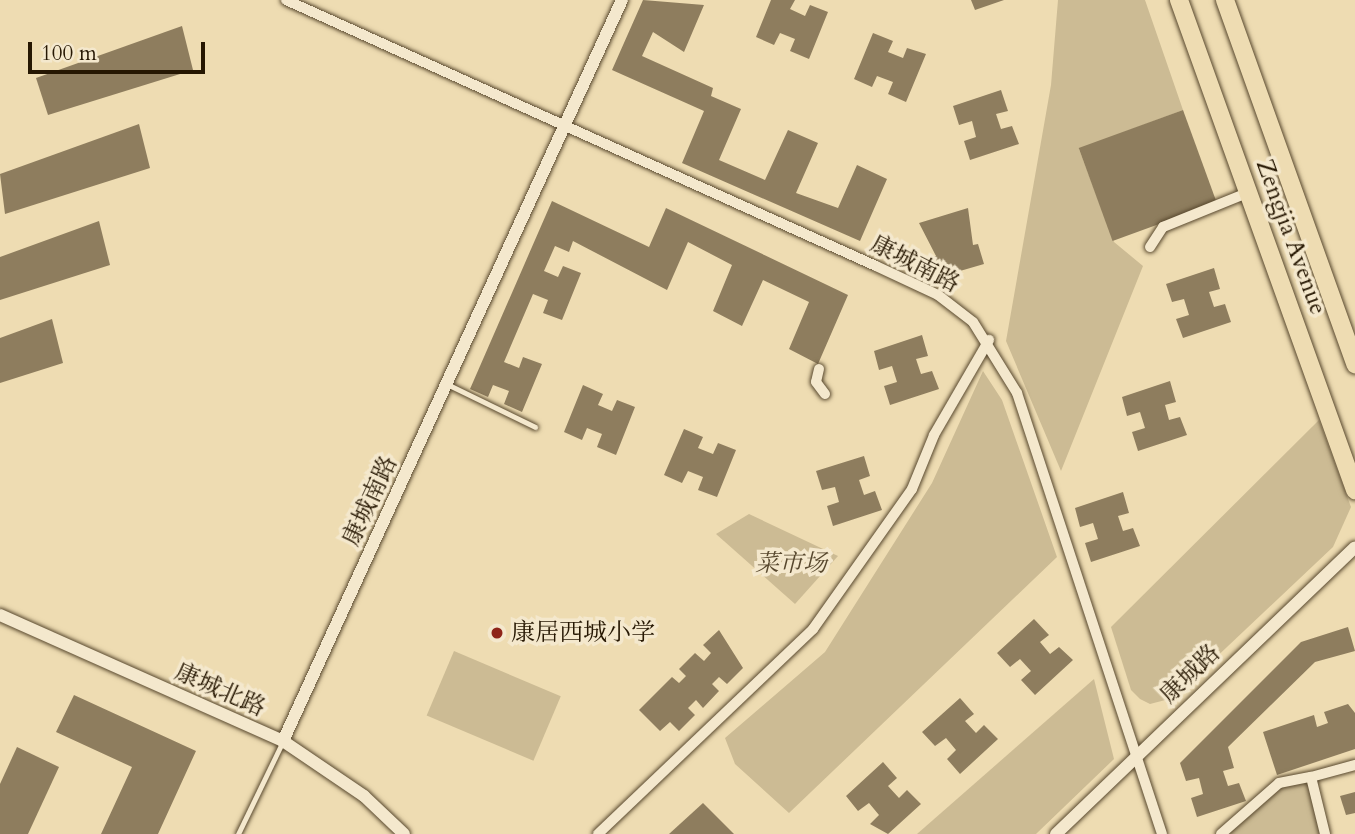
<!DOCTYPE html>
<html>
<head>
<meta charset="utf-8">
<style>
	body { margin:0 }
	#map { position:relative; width:1355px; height:834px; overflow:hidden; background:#eedcb2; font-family:Cardo,"Noto Serif SC",serif }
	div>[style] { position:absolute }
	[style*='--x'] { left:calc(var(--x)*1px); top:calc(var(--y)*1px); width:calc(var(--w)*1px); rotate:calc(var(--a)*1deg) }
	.green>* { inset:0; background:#ccbb94; transform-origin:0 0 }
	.building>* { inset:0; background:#8e7d5e; transform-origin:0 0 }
	.roads { filter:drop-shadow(0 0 2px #58482e) drop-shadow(0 0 2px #58482e) }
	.service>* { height:5px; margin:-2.5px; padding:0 2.5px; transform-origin:2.5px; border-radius:2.5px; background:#f4e8cd }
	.minor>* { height:10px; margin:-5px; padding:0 5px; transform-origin:5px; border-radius:5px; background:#f4e8cd }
	.tertiary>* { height:12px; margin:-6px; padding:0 6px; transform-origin:6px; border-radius:6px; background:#f4e8cd }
	.trunk>* { height:18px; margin:-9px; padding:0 9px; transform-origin:9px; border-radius:9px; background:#eedcb2 }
	.dots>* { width:19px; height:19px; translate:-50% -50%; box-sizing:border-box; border:4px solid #f4e8cd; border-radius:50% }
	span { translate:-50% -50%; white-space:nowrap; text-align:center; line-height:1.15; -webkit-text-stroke:7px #f4e8cd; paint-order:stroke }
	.street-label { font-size:24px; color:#261702 }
	.park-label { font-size:24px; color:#58482e; font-style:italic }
	.poi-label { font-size:24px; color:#261702 }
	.left { translate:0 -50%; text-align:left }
	.scale { position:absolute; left:28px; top:42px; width:177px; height:32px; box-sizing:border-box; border:4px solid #261702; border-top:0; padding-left:9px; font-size:21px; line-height:24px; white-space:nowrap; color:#261702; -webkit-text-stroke:5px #f4e8cd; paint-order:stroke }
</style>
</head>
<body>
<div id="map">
	<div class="green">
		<div style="clip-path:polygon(1058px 0,1145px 0,1183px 110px,1079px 149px,1114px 242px,1143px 266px,1061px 471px,1006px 341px,1051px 85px)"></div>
		<div style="clip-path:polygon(983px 371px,1002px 400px,1057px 557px,789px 813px,735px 764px,725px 738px,825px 652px,932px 483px)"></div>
		<div style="clip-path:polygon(1319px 420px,1351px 507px,1333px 547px,1173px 698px,1150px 704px,1140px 699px,1131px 690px,1111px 627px)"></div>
		<div style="clip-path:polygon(749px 514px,838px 556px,795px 604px,716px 534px)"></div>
		<div style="left:454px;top:651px;width:116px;height:70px;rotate:23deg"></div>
		<div style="clip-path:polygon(1094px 679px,1114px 759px,1036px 834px,917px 834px)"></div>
		<div style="clip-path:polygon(1311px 777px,1325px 834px,1229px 834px,1286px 784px)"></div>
	</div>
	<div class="building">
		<div style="clip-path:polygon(643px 0,704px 5px,684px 52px,653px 32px,642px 56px,713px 88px,711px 96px,741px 109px,719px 160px,765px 180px,788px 130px,818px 143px,796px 193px,838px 208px,857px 165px,887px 179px,860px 241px,682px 163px,704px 111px,612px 70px)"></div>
		<div style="clip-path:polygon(771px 0,795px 0,790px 9px,805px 16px,810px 5px,828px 12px,809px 59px,790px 51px,795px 39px,780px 33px,774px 45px,756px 37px)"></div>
		<div style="clip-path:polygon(971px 0,1004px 0,975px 10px)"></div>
		<div style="clip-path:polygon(182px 26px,193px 70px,48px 115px,36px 78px)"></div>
		<div style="clip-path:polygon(873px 33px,893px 41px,888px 52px,903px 58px,907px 48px,926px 54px,906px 102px,888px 94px,893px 82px,877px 76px,872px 87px,854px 79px)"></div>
		<div style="clip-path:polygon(1001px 90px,1008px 111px,996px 114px,1001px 129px,1012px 126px,1019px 144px,970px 160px,964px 141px,976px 137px,972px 121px,959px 125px,953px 106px)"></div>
		<div style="left:1183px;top:110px;width:99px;height:111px;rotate:70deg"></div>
		<div style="clip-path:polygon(139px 124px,150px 168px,5px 214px,0 174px)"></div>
		<div style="clip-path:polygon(552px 201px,649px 247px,666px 208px,848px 295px,818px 364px,789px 349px,809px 302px,763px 280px,742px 326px,713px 311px,732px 265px,688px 242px,667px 290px,573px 241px,569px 252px,555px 246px,544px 271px,558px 277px,563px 266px,581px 273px,562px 320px,543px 313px,548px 300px,533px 294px,504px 362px,519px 368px,523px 357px,542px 364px,522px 412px,504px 404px,509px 391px,493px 385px,488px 397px,470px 389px)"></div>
		<div style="clip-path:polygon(968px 208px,973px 245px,978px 244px,984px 264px,936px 278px,930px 258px,936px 256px,919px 223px)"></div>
		<div style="clip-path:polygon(99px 221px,110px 265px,0 300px,0 257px)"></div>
		<div style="clip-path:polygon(1214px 268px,1220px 289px,1209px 292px,1214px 307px,1225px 304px,1231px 322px,1183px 338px,1176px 319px,1189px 315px,1184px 299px,1172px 302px,1166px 284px)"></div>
		<div style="clip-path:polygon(52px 319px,63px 363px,0 383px,0 338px)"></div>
		<div style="clip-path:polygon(922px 335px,928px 356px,916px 359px,921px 374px,932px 371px,939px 389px,890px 405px,884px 386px,897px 382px,892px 366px,879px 370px,874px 351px)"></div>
		<div style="clip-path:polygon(1170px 381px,1176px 402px,1165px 405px,1169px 420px,1180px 417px,1187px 435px,1138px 451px,1132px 432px,1145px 428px,1140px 412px,1127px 416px,1122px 397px)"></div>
		<div style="clip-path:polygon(583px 385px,603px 394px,598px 405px,612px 411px,617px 400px,635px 407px,616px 455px,597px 447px,602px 434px,587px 428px,582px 440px,564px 432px)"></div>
		<div style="clip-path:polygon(684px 429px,703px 437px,698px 448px,713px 454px,718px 443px,736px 450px,717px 497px,698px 490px,703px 477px,688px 471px,682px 483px,664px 475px)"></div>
		<div style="clip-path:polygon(864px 456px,870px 476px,859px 480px,864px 495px,875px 491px,882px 510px,833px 526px,827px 506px,839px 502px,835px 487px,822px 490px,816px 471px)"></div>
		<div style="clip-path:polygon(1123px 492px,1129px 513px,1118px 516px,1123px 531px,1133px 528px,1140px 546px,1091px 562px,1085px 543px,1098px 539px,1093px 523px,1080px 527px,1075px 508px)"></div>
		<div style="clip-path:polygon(1034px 619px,1049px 635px,1040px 642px,1050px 654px,1059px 647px,1073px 660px,1035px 695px,1021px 680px,1031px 671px,1020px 659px,1010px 667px,997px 653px)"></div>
		<div style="clip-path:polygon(1348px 627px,1355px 651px,1315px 662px,1228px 747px,1234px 768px,1223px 771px,1228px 786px,1239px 783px,1246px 801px,1197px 817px,1191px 798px,1203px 794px,1199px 778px,1186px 781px,1180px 763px,1301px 642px)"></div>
		<div style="clip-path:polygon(719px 630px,743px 668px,727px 684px,719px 677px,712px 684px,719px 691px,703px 708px,696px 700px,688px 708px,695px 715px,679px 731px,670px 722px,660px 731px,639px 710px,672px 677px,679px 683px,686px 676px,679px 669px,695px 653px,704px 661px,711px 653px,703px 645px)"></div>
		<div style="clip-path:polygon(74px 695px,196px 751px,158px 834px,101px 834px,132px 767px,56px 732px)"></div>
		<div style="clip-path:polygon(960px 698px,974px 714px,965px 721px,976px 733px,984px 725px,998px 739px,960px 774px,947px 759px,956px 750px,946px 738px,935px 746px,922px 732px)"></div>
		<div style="clip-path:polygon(1348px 704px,1355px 713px,1355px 749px,1277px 775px,1263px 732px,1314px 715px,1317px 727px,1328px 723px,1324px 712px)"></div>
		<div style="clip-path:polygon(17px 747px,59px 767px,28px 834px,0 834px,0 784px)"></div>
		<div style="clip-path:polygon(883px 762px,897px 778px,888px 786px,899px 798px,907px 790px,921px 804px,888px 834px,870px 824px,879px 815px,869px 803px,858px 811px,846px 796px)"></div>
		<div style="clip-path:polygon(1355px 792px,1355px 813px,1346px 815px,1340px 796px)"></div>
		<div style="clip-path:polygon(703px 803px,734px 834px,669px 834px)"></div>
	</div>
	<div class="roads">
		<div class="service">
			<div style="--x:447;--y:384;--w:98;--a:26"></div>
			<div style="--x:238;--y:834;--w:103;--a:-64.2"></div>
		</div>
		<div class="minor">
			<div style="--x:286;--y:0;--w:647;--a:24.27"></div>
			<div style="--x:876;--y:266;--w:68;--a:25.1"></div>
			<div style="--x:938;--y:295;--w:44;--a:37.6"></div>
			<div style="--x:973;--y:322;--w:84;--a:58.2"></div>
			<div style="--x:1017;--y:393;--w:464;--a:71.8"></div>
			<div style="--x:1150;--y:247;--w:24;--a:-57"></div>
			<div style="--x:1163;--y:227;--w:93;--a:-22.1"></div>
			<div style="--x:819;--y:369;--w:13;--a:103"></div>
			<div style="--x:816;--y:382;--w:15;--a:53"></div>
			<div style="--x:1311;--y:777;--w:46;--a:-15.3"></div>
			<div style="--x:598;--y:834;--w:297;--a:-43.6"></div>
			<div style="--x:813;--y:629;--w:171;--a:-54.7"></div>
			<div style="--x:912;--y:489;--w:58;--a:-67.8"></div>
			<div style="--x:934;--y:435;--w:110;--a:-59.9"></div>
			<div style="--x:1221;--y:834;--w:77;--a:-41.3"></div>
			<div style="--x:1279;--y:783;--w:33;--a:-11"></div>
			<div style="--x:1311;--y:777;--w:59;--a:76.2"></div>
		</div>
		<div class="tertiary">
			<div style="--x:0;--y:615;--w:310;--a:24"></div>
			<div style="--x:283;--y:741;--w:98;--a:34.2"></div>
			<div style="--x:364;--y:796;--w:55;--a:43.5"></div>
			<div style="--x:283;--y:741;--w:815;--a:-65.42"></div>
			<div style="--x:1056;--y:834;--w:414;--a:-43.8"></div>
		</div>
		<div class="trunk">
			<div style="--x:1179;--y:0;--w:521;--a:70.24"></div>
			<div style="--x:1225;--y:0;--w:387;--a:70.3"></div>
		</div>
	</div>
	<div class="dots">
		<div style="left:497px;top:633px;background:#8f2418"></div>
	</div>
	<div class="street-label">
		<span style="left:1291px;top:237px;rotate:70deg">Zengjia Avenue</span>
		<span style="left:915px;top:264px;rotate:27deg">康城南路</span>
		<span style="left:370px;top:501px;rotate:-65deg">康城南路</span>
		<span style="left:1190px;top:674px;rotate:-44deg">康城路</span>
		<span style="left:220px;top:690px;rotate:24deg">康城北路</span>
	</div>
	<div class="park-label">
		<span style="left:791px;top:564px">菜市场</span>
	</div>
	<div class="poi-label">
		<span class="left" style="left:511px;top:633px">康居西城小学</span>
	</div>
	<div class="scale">100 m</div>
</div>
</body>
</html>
